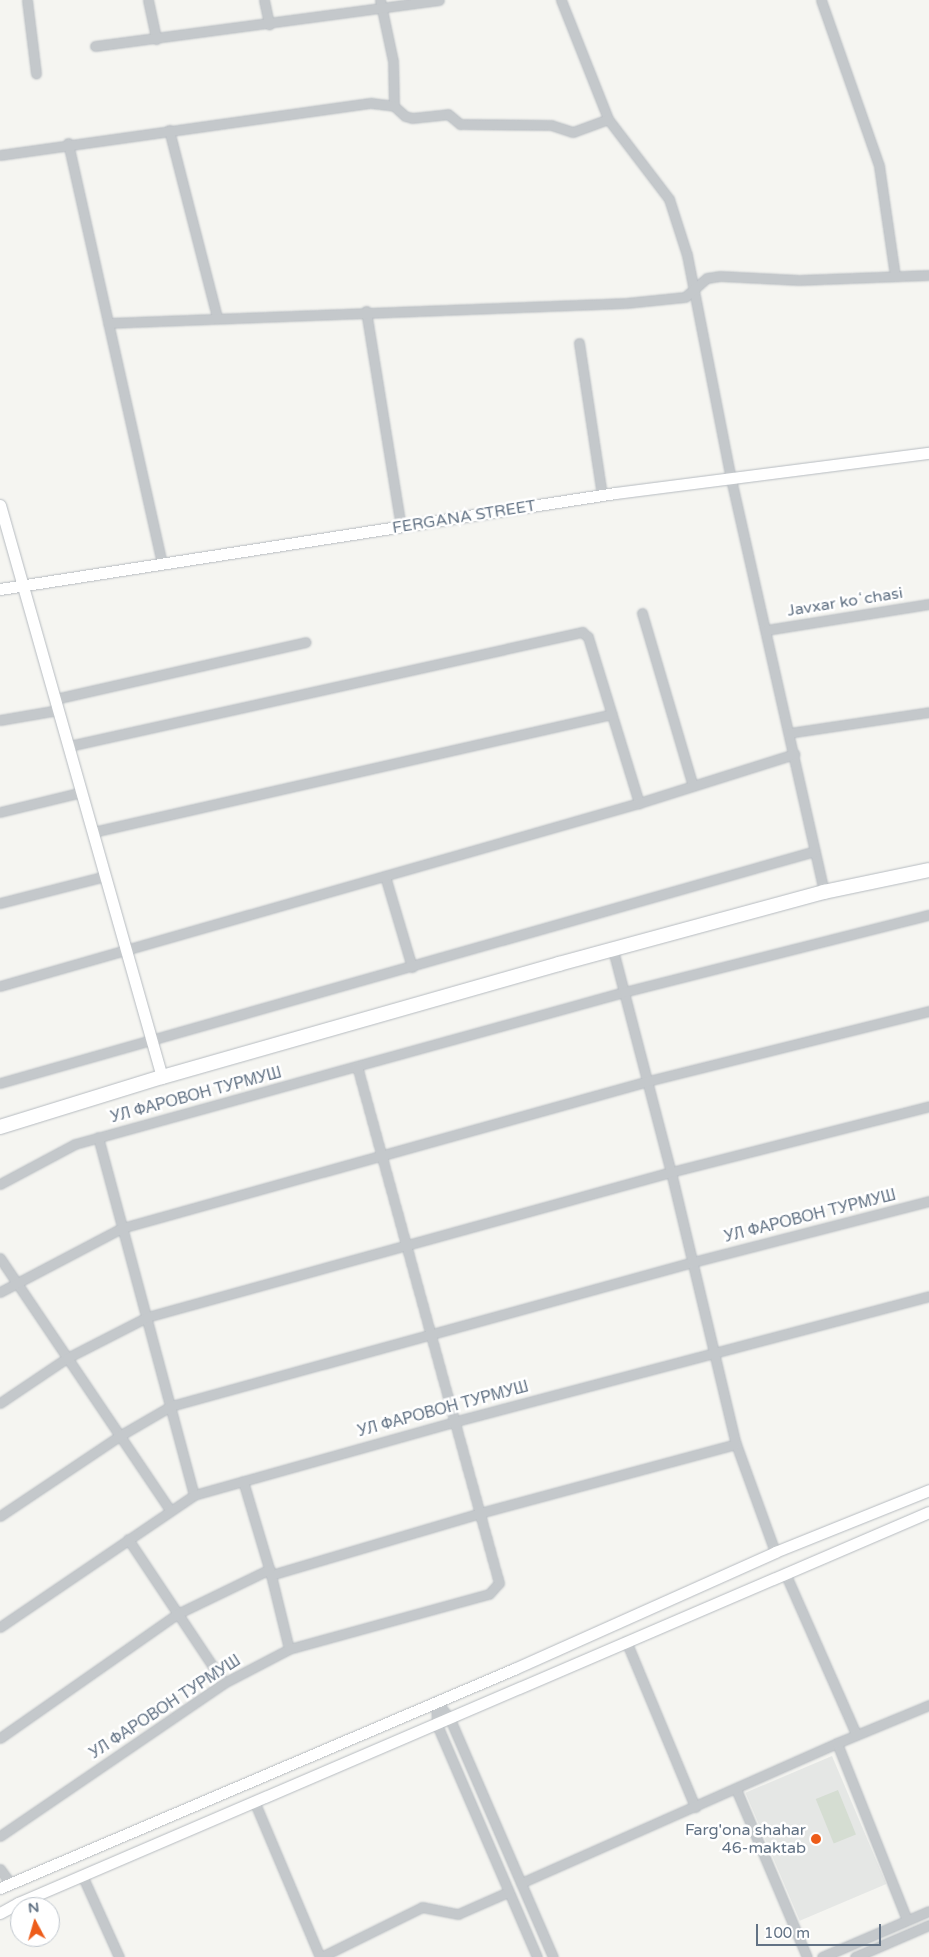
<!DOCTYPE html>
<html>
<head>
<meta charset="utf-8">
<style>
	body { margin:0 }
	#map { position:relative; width:929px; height:1957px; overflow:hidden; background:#f5f5f1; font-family:"Varela Round",sans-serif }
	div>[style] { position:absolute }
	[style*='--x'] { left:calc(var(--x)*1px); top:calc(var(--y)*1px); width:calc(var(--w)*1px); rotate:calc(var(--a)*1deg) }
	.built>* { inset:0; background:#e5e7e5; transform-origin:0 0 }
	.green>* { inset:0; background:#d5ddd2; transform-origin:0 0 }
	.roads { filter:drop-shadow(0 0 1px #b6bbc0) drop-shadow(0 0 1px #b6bbc0) }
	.street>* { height:9px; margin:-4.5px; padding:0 4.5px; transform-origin:4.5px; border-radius:4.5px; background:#c4c8cb }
	.secondary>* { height:11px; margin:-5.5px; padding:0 5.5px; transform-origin:5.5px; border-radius:5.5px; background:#fff }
	.primary>* { height:14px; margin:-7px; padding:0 7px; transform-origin:7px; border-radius:7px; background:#fff }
	.dots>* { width:14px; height:14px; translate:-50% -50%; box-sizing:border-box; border:2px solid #fff; border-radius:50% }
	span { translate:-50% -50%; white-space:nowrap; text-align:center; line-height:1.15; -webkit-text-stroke:5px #fff; paint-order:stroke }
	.street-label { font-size:16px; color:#627284 }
	.poi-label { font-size:16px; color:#627284 }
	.right { translate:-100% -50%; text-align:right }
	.north { position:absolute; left:10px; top:1897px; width:50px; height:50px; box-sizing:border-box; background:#fff; border:1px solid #c0c7ce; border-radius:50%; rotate:354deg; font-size:14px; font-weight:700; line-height:20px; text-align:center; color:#627284 }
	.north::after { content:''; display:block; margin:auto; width:18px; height:22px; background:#ed5c19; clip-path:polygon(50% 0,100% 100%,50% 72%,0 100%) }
	.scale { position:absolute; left:756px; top:1924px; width:125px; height:22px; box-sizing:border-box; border:2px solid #627284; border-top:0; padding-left:6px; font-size:15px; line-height:18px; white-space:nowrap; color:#627284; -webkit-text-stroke:4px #fff; paint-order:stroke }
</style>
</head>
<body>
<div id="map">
	<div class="built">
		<div style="left:832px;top:1756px;width:139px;height:94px;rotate:67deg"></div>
	</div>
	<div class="green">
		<div style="left:838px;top:1790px;width:48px;height:24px;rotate:68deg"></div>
	</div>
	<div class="roads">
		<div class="street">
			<div style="--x:27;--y:0;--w:74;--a:83"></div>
			<div style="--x:148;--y:0;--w:40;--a:78"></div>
			<div style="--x:264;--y:0;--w:25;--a:78"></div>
			<div style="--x:380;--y:0;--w:62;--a:78"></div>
			<div style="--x:393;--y:61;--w:45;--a:88.7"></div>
			<div style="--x:561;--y:0;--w:128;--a:68.4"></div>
			<div style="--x:608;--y:119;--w:101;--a:52.7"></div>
			<div style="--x:669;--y:199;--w:59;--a:72.2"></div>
			<div style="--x:687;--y:255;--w:228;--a:78.9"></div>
			<div style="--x:731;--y:479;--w:423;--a:77.3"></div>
			<div style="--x:821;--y:0;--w:176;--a:70.7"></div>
			<div style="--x:879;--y:166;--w:111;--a:81.7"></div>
			<div style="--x:95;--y:46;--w:347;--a:-7.6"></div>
			<div style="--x:169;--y:130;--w:193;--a:75.6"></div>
			<div style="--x:68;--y:143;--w:431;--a:77.4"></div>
			<div style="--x:0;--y:155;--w:375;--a:-8"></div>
			<div style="--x:371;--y:103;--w:23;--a:7"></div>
			<div style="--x:394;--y:106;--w:15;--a:42"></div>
			<div style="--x:405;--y:116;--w:7;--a:16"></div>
			<div style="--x:412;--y:118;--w:36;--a:-6"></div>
			<div style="--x:448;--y:114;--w:16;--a:40"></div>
			<div style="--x:460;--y:124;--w:91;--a:0.6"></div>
			<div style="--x:551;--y:125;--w:23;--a:18"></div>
			<div style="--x:573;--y:132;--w:37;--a:-20"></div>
			<div style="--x:366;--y:311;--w:218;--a:80.8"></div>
			<div style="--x:108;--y:323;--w:518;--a:-2.21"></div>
			<div style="--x:626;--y:303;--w:59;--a:-5.8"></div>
			<div style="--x:685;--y:297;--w:29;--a:-41"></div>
			<div style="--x:707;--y:278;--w:13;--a:-9"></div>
			<div style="--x:720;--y:276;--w:79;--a:2.9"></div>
			<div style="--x:799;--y:280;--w:130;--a:-2.2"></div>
			<div style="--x:579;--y:343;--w:154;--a:81.4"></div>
			<div style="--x:642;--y:613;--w:180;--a:73.6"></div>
			<div style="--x:766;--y:630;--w:165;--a:-9.1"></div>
			<div style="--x:55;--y:699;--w:257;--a:-12.8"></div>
			<div style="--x:0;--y:720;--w:59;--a:-9.8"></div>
			<div style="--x:789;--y:733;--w:142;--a:-8.5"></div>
			<div style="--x:69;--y:746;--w:526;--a:-12.53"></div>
			<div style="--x:582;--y:632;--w:8;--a:40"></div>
			<div style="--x:588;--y:637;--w:174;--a:72.9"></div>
			<div style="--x:0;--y:812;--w:84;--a:-13.7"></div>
			<div style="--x:93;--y:832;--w:532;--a:-12.81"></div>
			<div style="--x:385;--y:876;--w:95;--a:73.5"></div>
			<div style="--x:0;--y:903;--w:108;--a:-14.4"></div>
			<div style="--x:613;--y:950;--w:229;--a:75.4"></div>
			<div style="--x:671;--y:1172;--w:280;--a:76.6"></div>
			<div style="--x:736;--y:1444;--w:115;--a:70.1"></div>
			<div style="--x:0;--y:986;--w:665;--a:-15.98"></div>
			<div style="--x:639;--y:803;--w:163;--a:-17.5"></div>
			<div style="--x:0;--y:1083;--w:847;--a:-15.89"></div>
			<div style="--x:98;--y:1137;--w:371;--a:75"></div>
			<div style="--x:0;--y:1184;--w:85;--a:-28.1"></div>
			<div style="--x:75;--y:1144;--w:570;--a:-15.48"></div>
			<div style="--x:624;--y:992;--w:315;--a:-14.2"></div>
			<div style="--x:0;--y:1258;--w:304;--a:56"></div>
			<div style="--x:0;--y:1292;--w:138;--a:-27.7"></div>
			<div style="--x:122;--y:1228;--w:546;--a:-15.61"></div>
			<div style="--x:648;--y:1081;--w:290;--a:-14"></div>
			<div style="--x:0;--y:1403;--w:81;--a:-33.9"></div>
			<div style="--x:67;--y:1358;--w:90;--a:-27.1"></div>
			<div style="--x:147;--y:1317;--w:544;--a:-15.47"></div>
			<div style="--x:671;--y:1172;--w:266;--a:-14.3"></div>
			<div style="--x:243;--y:1481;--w:98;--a:73.4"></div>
			<div style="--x:271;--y:1575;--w:76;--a:76.3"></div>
			<div style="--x:0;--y:1516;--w:146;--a:-33.8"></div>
			<div style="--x:121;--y:1435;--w:58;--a:-30.1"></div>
			<div style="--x:171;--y:1406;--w:541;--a:-15.42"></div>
			<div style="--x:693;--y:1262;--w:244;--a:-14.5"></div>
			<div style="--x:128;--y:1539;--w:173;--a:56.3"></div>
			<div style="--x:785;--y:1573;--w:176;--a:66.2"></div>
			<div style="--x:271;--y:1575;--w:218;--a:-16.5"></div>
			<div style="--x:480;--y:1513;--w:265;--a:-15.1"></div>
			<div style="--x:0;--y:1627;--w:235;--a:-34.2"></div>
			<div style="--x:194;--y:1495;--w:269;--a:-15.7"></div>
			<div style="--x:453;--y:1422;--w:492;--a:-14.8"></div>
			<div style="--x:626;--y:1641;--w:180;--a:67.4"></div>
			<div style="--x:0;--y:1738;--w:216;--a:-35"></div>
			<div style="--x:177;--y:1614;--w:103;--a:-25.8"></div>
			<div style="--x:736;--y:1789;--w:182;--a:67.1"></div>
			<div style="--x:254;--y:1801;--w:169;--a:67.1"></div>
			<div style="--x:0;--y:1836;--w:271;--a:-34.3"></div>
			<div style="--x:224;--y:1683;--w:73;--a:-27.6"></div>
			<div style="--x:289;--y:1649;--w:207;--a:-15.4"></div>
			<div style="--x:489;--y:1594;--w:15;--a:-48"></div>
			<div style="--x:499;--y:1583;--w:536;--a:-105.36"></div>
			<div style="--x:0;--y:1869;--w:17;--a:54"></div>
			<div style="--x:82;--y:1875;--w:90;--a:65.7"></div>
			<div style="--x:521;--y:1883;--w:346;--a:-23.9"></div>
			<div style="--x:907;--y:1920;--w:190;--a:-111.6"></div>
			<div style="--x:837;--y:1743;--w:100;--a:-22.4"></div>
			<div style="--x:321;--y:1957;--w:113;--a:-26.3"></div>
			<div style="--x:422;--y:1907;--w:37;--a:11"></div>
			<div style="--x:458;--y:1914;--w:55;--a:-23.7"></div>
			<div style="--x:537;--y:1957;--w:253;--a:-113.3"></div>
			<div style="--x:437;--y:1725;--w:24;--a:-92"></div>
			<div style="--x:436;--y:1701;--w:23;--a:52"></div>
			<div style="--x:450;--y:1719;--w:259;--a:66.6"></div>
			<div style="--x:822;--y:1957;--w:116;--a:-23.3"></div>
			<div style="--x:855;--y:1957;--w:81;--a:-23.4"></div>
		</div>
		<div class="secondary">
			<div style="--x:0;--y:505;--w:594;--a:74.19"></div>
			<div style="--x:0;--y:589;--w:622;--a:-8.87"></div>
			<div style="--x:615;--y:493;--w:317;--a:-7.3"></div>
			<div style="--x:0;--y:1888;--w:559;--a:-23.08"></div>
			<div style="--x:514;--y:1669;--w:286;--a:-24.1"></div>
			<div style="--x:775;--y:1552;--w:166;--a:-21.9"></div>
			<div style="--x:0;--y:1913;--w:21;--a:-29"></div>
			<div style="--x:18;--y:1903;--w:991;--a:-23.23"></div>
		</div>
		<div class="primary">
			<div style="--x:0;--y:1127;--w:170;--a:-17.2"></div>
			<div style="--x:162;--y:1077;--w:413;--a:-15.9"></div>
			<div style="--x:559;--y:964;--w:275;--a:-15.2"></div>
			<div style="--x:824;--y:892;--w:107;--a:-11.8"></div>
		</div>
	</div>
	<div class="dots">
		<div style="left:816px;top:1839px;background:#ed5c19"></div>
	</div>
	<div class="street-label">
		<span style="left:464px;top:517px;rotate:-9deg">FERGANA STREET</span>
		<span style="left:845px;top:602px;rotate:-9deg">Javxar koʻchasi</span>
		<span style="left:196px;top:1095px;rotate:-15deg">УЛ ФАРОВОН ТУРМУШ</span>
		<span style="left:810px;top:1216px;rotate:-14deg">УЛ ФАРОВОН ТУРМУШ</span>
		<span style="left:443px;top:1409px;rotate:-15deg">УЛ ФАРОВОН ТУРМУШ</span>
		<span style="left:165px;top:1707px;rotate:-33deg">УЛ ФАРОВОН ТУРМУШ</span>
	</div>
	<div class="poi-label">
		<span class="right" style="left:806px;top:1839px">Farg'ona shahar<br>46-maktab</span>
	</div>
	<div class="north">N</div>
	<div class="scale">100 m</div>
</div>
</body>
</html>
